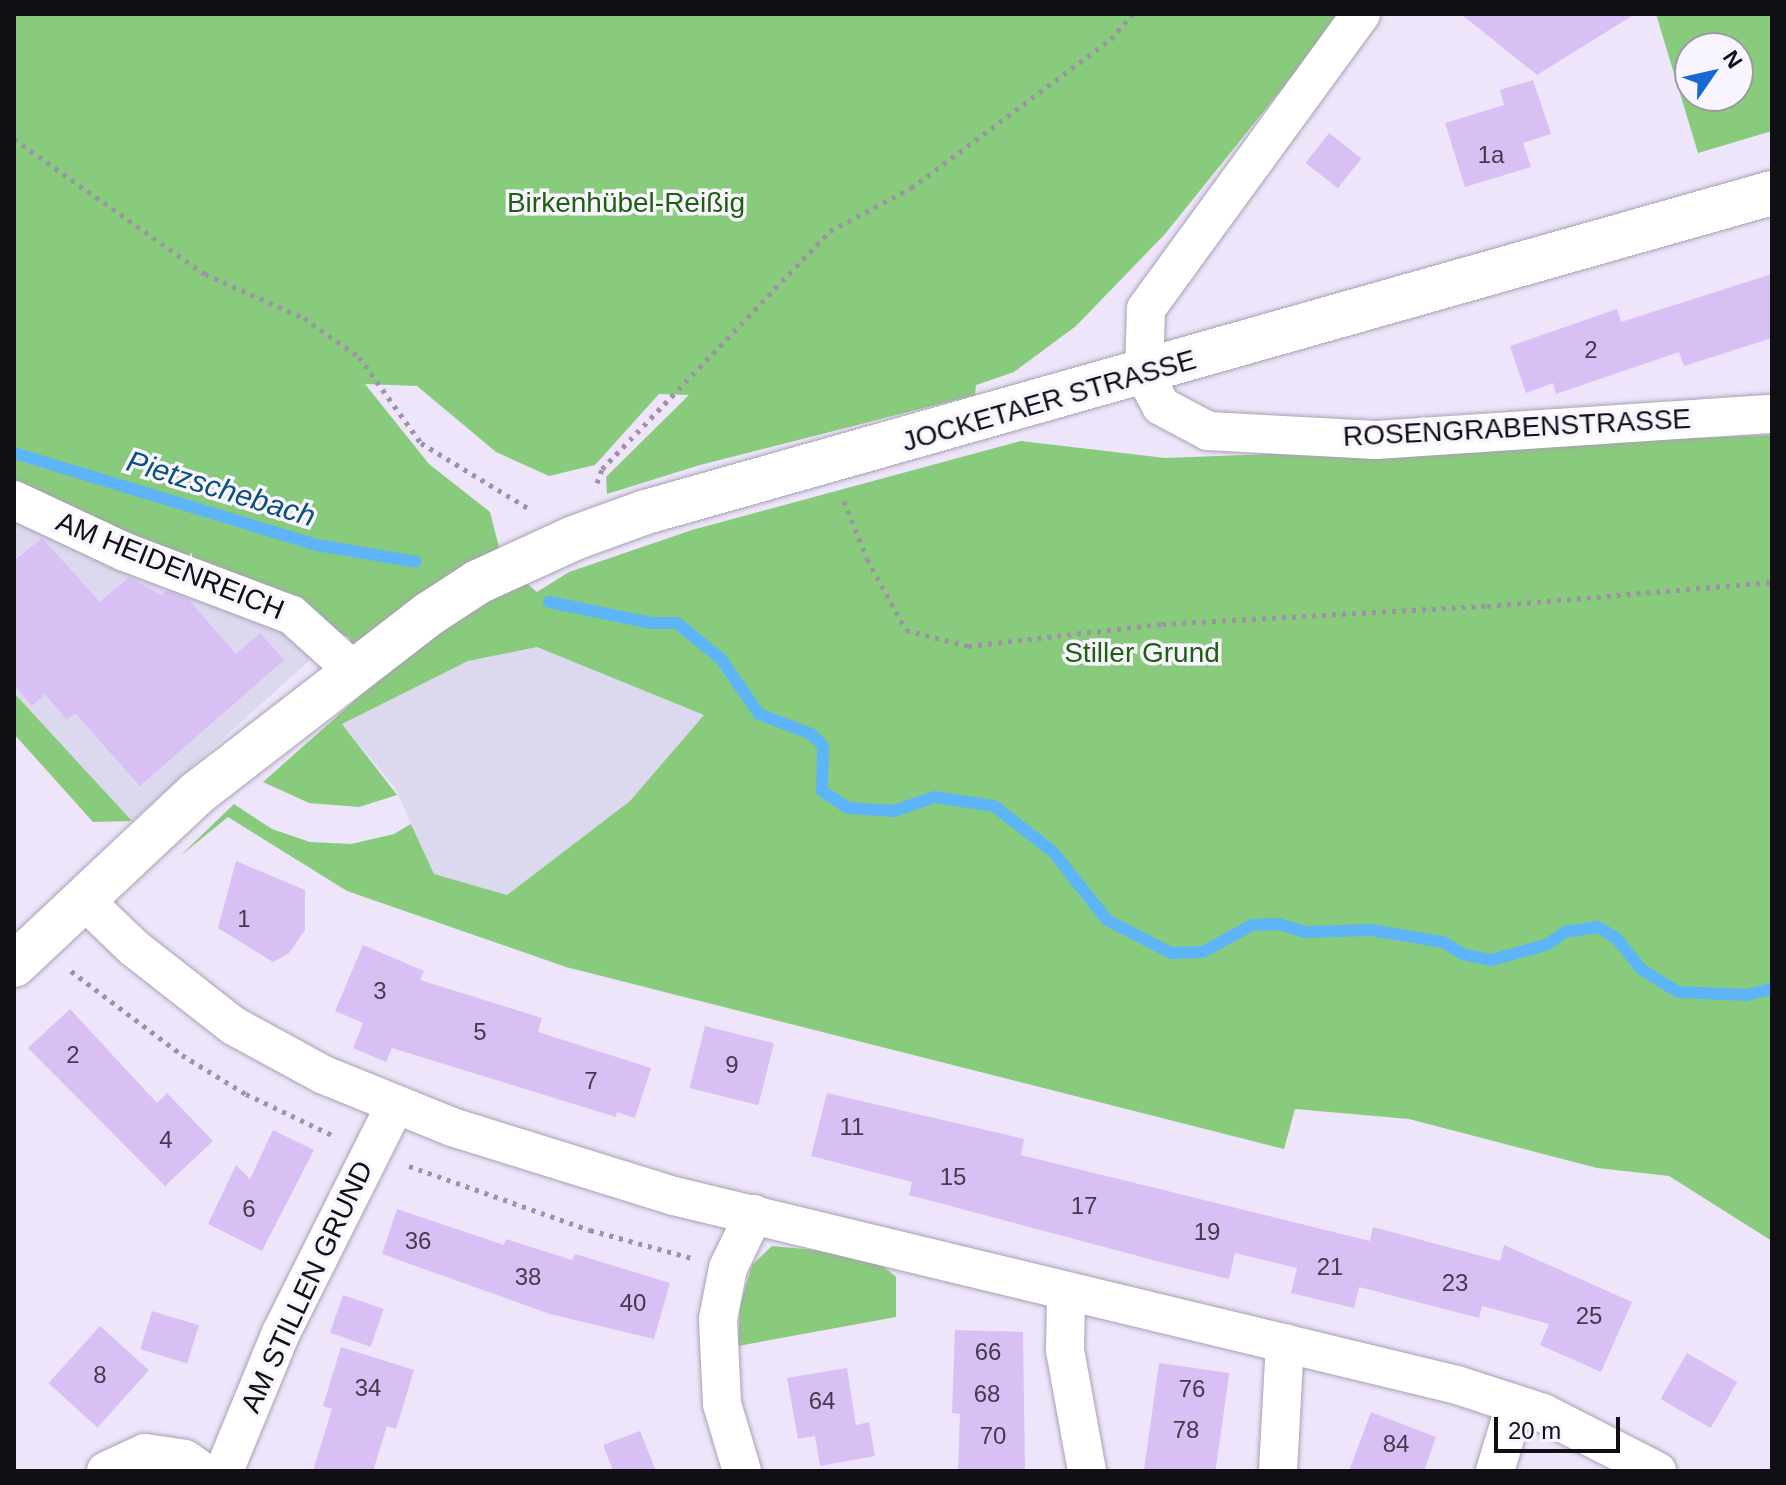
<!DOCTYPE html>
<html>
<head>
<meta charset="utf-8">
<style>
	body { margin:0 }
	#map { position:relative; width:1786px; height:1485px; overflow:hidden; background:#eee5fa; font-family:Helvetica,sans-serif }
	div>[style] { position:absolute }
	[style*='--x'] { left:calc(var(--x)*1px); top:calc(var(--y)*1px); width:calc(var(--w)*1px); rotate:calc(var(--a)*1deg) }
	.industrial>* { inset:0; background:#dcd8ee }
	.green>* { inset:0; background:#89cb7c }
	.stream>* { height:12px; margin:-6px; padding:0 6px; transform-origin:6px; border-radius:6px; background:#5db5f8 }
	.building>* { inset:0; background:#d8c0f5; transform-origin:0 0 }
	.path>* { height:5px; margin-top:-2.5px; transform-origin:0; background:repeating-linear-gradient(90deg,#9b94a4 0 4px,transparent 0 10px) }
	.roads { filter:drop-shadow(0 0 2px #a9a1b5) drop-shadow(0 0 2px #a9a1b5) }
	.minor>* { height:38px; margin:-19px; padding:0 19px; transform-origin:19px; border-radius:19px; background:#fff }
	.tertiary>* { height:44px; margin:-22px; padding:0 22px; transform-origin:22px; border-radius:22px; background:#fff }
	span { translate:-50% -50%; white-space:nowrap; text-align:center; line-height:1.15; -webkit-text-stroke:7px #f9f5fe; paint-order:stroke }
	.number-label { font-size:24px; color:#433a4d }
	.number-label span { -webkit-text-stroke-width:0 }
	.park-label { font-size:28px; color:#1f5f10 }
	.street-label { font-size:28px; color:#110e15 }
	.water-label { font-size:30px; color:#0b507b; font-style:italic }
	.frame { position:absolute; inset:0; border:16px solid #110e15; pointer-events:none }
	.north { position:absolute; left:1674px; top:32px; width:80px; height:80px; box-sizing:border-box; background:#f9f5fe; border:2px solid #9c99a1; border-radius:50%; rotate:56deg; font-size:22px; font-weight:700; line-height:32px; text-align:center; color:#110e15 }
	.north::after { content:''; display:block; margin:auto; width:28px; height:36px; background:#1768d2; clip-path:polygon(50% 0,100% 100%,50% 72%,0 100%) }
	.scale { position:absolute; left:1494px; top:1417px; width:126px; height:36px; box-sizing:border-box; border:4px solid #110e15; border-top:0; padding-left:10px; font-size:24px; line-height:28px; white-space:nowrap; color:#110e15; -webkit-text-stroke:6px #f9f5fe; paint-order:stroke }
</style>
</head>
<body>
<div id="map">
	<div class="industrial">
		<div style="clip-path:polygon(14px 505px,280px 620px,313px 657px,132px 821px,14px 693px)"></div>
		<div style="clip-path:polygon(537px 647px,705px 715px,630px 801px,507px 895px,434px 874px,395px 788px,342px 724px,468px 661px)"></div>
	</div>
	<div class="green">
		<div style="clip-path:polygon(14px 14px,1342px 14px,1165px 234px,1076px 326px,1014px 372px,976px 385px,975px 395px,700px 465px,607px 494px,606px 477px,689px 395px,659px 394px,595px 465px,549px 476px,496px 452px,417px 386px,365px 384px,429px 464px,490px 512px,503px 563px,537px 592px,569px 572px,692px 530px,1021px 441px,1165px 458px,1772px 435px,1772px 1241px,1669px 1176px,1597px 1168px,1409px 1119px,1295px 1109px,1284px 1149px,566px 967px,347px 891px,228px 817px,180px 856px,234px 804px,272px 829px,310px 842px,351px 844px,394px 834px,411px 824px,434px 874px,507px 895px,630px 801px,704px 715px,537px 647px,468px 661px,342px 724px,397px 795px,359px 807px,309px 803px,263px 782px,370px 687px,349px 638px,296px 606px,14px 492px)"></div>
		<div style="clip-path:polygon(evenodd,1656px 14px,1772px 14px,1772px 131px,1698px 153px,1656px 14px,1738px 48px,1738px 96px,1690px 96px,1690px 48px,1738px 48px)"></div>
		<div style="clip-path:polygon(14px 693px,132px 821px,93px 822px,14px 734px)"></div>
		<div style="clip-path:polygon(772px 1246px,826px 1251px,879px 1263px,896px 1277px,896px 1317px,738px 1346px,740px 1306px,752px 1265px)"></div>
	</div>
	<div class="stream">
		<div style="--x:14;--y:453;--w:317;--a:16.9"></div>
		<div style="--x:317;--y:545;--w:100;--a:9.7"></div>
		<div style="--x:549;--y:602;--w:104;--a:11.6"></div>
		<div style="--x:651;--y:623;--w:26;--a:0"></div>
		<div style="--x:677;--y:623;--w:57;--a:39.3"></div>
		<div style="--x:721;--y:659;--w:67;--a:55.4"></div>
		<div style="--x:759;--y:714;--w:56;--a:21"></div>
		<div style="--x:811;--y:734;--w:17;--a:45"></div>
		<div style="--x:823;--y:746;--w:45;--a:91.3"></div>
		<div style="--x:822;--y:791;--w:31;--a:33"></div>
		<div style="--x:848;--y:808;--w:46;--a:3.7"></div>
		<div style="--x:894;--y:811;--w:43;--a:-18.9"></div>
		<div style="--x:935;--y:797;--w:60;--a:8.7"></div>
		<div style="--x:994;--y:806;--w:75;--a:37.9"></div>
		<div style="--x:1053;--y:852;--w:87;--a:51.5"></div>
		<div style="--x:1107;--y:920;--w:72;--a:27.3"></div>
		<div style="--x:1171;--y:953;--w:32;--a:-2"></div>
		<div style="--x:1203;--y:952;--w:56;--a:-28.9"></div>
		<div style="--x:1252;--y:925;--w:27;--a:-2"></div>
		<div style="--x:1279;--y:924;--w:28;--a:17"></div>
		<div style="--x:1306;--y:932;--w:65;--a:-1.8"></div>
		<div style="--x:1371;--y:930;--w:73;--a:9.5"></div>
		<div style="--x:1443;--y:942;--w:22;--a:32"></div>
		<div style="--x:1462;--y:954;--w:30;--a:12"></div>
		<div style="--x:1491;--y:960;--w:57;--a:-15.3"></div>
		<div style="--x:1546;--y:945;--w:23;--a:-34"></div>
		<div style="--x:1565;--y:932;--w:33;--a:-9"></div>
		<div style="--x:1598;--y:927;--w:22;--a:32"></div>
		<div style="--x:1617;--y:939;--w:38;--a:51"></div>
		<div style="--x:1641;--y:969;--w:44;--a:31.9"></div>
		<div style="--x:1678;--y:992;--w:68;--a:2.5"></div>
		<div style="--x:1746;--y:995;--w:27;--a:-13"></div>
	</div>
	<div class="building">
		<div style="clip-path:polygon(1461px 14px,1635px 14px,1537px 75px)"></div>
		<div style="clip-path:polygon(1533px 80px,1551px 134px,1523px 143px,1531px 167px,1465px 187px,1445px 123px,1504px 105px,1500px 90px)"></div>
		<div style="left:1329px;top:133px;width:41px;height:38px;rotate:38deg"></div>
		<div style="clip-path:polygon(1772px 274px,1772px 338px,1684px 366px,1679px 352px,1556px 394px,1553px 383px,1526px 393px,1510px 346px,1617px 309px,1621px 322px)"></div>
		<div style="clip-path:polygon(42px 538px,100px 602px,129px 577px,161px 595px,166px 591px,189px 600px,236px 654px,260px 633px,284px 660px,140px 786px,75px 713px,67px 720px,45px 694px,32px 706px,14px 685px,14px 561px)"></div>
		<div style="clip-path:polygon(236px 861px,305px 890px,305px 930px,289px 953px,273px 962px,218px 928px)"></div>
		<div style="clip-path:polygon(363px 945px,424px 971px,420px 980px,542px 1018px,538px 1032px,651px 1068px,635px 1118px,617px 1112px,616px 1117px,392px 1048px,386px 1062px,353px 1048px,363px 1023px,335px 1011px)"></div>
		<div style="clip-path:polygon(70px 1009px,157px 1103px,167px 1093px,213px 1141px,165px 1186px,28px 1048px)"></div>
		<div style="left:705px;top:1026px;width:71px;height:64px;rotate:14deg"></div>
		<div style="clip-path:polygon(827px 1093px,1024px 1139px,1021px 1155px,1370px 1241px,1373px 1227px,1500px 1261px,1504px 1245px,1632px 1302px,1601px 1372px,1540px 1345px,1549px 1324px,1482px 1306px,1479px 1318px,1359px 1287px,1354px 1308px,1291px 1293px,1297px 1268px,1235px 1253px,1229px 1279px,1168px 1264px,909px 1195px,912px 1182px,811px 1156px)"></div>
		<div style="clip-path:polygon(273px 1130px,314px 1150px,262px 1251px,208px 1224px,236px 1165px,250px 1179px)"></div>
		<div style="clip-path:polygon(397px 1209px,504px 1245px,506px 1239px,572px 1260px,575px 1254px,670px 1283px,654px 1339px,550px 1314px,382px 1254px)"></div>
		<div style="left:343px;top:1295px;width:43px;height:40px;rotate:19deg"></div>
		<div style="left:152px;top:1311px;width:49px;height:40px;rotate:17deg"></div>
		<div style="left:100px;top:1326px;width:66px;height:77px;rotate:42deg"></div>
		<div style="clip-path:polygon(955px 1330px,1023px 1332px,1025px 1471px,958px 1471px,960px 1414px,952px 1413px)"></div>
		<div style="clip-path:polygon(341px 1347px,414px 1370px,396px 1429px,387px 1426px,373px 1471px,313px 1471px,332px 1409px,323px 1406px)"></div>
		<div style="left:1687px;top:1353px;width:58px;height:53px;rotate:30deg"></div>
		<div style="left:1159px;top:1363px;width:71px;height:109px;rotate:8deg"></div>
		<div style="clip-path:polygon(847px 1368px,856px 1425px,869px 1422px,875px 1456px,820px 1466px,815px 1436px,798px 1439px,787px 1378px)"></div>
		<div style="clip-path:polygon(1371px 1412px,1436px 1437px,1424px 1471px,1349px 1471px)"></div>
		<div style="clip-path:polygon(640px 1431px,656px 1471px,613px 1471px,603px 1445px)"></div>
	</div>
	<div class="path">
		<div style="--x:14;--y:139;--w:234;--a:35.3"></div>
		<div style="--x:205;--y:274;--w:108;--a:24"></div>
		<div style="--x:304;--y:318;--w:67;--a:35.3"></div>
		<div style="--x:359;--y:357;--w:106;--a:54.2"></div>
		<div style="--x:421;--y:443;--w:129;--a:31.3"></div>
		<div style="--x:597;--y:483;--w:15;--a:-70"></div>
		<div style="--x:602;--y:469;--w:330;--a:-46.2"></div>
		<div style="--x:830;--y:231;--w:92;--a:-28"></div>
		<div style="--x:911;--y:188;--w:249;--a:-36.7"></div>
		<div style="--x:1111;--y:39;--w:33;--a:-49"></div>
		<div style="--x:844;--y:501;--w:62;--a:68.4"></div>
		<div style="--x:867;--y:559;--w:81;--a:61.2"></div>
		<div style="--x:906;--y:630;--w:64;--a:14.5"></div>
		<div style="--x:968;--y:646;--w:195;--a:-6.5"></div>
		<div style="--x:1162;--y:624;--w:325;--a:-3.2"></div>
		<div style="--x:1487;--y:606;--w:286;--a:-4.8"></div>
		<div style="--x:71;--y:971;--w:139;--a:37.1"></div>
		<div style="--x:182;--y:1055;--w:75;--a:31.4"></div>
		<div style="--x:246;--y:1094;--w:100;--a:25.5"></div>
		<div style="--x:409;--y:1166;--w:192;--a:19.5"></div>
		<div style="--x:590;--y:1230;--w:106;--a:15.4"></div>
	</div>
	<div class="roads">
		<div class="minor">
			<div style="--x:1361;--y:14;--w:365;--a:126.1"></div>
			<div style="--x:1146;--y:309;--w:65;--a:91.8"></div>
			<div style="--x:1144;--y:374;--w:36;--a:62"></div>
			<div style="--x:1161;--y:406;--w:53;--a:28"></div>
			<div style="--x:1208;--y:431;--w:168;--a:3.1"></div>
			<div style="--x:1376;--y:440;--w:397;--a:-3.8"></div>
			<div style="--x:14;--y:500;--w:123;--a:25.1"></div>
			<div style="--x:125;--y:552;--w:178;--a:20.7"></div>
			<div style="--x:292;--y:615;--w:86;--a:42.2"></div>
			<div style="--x:83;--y:899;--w:71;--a:43.9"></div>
			<div style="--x:134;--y:948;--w:127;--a:38"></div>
			<div style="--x:234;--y:1026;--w:102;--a:28.6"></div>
			<div style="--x:324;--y:1075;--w:138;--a:22.1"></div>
			<div style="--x:452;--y:1127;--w:232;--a:17.3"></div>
			<div style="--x:674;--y:1196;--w:805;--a:13.57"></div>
			<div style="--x:1457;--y:1385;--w:90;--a:18"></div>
			<div style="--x:1543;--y:1413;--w:128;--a:27"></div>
			<div style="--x:1066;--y:1293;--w:57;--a:91"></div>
			<div style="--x:1065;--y:1350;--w:123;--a:79.7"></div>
			<div style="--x:106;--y:1471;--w:43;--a:-24.8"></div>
			<div style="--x:145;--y:1453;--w:40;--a:8.5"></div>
			<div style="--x:185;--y:1459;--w:21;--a:35"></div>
			<div style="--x:224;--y:1471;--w:149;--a:-67.6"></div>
			<div style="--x:281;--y:1333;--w:255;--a:-63.4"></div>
			<div style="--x:742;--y:1471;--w:70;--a:-106.6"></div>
			<div style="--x:722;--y:1404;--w:85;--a:-92.7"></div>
			<div style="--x:718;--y:1319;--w:52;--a:-78.9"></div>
			<div style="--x:728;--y:1268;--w:60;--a:-64.3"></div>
			<div style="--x:1278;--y:1471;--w:128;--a:-86.9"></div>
			<div style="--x:1495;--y:1471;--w:69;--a:-73.1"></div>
		</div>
		<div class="tertiary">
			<div style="--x:14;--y:965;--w:250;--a:-43.2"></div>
			<div style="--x:196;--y:794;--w:294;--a:-37.7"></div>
			<div style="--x:429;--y:614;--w:59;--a:-33.1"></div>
			<div style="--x:478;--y:582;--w:106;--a:-24.6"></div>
			<div style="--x:574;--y:538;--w:77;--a:-19.9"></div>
			<div style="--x:646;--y:512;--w:1170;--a:-15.82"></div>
		</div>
	</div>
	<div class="number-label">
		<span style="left:1491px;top:155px">1a</span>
		<span style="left:1591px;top:350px">2</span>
		<span style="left:244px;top:919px">1</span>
		<span style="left:380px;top:991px">3</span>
		<span style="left:480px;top:1032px">5</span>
		<span style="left:73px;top:1055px">2</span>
		<span style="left:732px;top:1065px">9</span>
		<span style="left:591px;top:1081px">7</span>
		<span style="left:852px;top:1127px">11</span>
		<span style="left:166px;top:1140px">4</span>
		<span style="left:953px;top:1177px">15</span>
		<span style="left:1084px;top:1206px">17</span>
		<span style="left:249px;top:1209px">6</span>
		<span style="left:1207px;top:1232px">19</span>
		<span style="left:418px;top:1241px">36</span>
		<span style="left:1330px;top:1267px">21</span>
		<span style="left:528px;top:1277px">38</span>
		<span style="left:1455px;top:1283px">23</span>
		<span style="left:633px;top:1303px">40</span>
		<span style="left:1589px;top:1316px">25</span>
		<span style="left:988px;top:1352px">66</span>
		<span style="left:100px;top:1375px">8</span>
		<span style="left:368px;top:1388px">34</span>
		<span style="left:1192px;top:1389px">76</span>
		<span style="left:987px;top:1394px">68</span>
		<span style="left:822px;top:1401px">64</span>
		<span style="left:1186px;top:1430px">78</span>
		<span style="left:993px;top:1436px">70</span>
		<span style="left:1396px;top:1444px">84</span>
	</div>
	<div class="park-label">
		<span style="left:626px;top:203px">Birkenhübel-Reißig</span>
		<span style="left:1142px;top:653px">Stiller Grund</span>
	</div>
	<div class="street-label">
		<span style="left:1049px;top:401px;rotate:-16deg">JOCKETAER STRASSE</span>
		<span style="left:1517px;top:428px;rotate:-3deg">ROSENGRABENSTRASSE</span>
		<span style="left:170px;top:566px;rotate:22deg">AM HEIDENREICH</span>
		<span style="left:307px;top:1287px;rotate:-65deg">AM STILLEN GRUND</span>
	</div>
	<div class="water-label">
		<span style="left:221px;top:489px;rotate:17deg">Pietzschebach</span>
	</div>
	<div class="frame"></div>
	<div class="north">N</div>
	<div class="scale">20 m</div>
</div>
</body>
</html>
